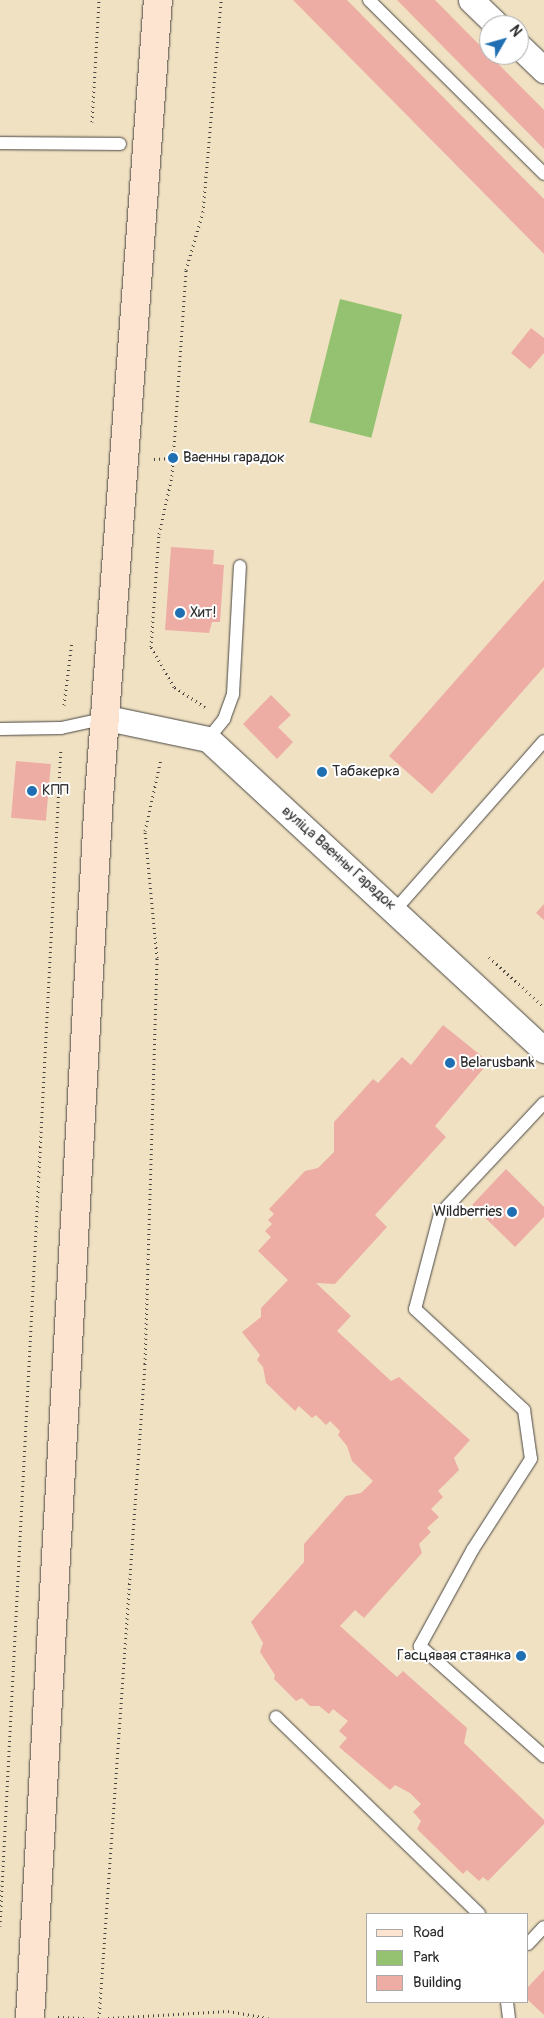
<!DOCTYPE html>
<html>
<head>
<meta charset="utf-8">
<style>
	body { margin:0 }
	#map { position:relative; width:544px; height:2018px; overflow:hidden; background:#f0e1c2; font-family:Pangolin,sans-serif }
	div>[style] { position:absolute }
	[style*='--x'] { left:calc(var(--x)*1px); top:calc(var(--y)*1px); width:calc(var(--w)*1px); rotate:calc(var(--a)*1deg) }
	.green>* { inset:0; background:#94c271; transform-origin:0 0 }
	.building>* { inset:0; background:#edada5; transform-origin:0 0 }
	.path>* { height:3px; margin-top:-1.5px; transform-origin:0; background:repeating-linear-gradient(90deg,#494642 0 1px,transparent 0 5px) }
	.roads { filter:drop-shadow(0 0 1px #494642) drop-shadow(0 0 1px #494642) }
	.service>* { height:12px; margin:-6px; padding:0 6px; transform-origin:6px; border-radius:6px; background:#fff }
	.minor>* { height:25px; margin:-12.5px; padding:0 12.5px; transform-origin:12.5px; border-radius:12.5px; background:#fff }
	.secondary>* { height:28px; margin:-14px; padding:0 14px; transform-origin:14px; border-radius:14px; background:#fde4d0 }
	.dots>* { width:14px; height:14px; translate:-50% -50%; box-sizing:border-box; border:2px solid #fff; border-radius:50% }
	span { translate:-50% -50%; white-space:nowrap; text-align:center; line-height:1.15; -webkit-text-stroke:4px #fff; paint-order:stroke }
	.poi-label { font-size:15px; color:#2b2b2b }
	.left { translate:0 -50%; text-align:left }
	.right { translate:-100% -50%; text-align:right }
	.street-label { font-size:15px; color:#2b2b2b }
	.legend { position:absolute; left:366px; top:1913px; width:162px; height:90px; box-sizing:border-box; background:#fff; border:1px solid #aaa; margin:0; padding:6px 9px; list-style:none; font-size:15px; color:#2b2b2b }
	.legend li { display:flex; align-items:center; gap:10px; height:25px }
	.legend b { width:25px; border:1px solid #aaa }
	.north { position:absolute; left:479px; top:15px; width:50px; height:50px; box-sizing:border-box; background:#fff; border:1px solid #aaa; border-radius:50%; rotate:52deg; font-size:14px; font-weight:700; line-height:20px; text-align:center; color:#2b2b2b }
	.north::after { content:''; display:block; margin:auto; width:18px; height:22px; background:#1f6fb2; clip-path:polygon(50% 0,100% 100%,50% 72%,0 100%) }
</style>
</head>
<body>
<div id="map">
	<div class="green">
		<div style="left:340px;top:299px;width:64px;height:127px;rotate:14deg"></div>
	</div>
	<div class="building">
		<div style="clip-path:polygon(293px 0,347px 0,544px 199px,544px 254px)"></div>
		<div style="clip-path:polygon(397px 0,435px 0,544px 110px,544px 149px)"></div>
		<div style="clip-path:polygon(531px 328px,544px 338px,544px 353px,530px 369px,511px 353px)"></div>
		<div style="clip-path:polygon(171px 547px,214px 550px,213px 564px,224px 565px,220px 622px,212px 622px,209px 633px,165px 630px)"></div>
		<div style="clip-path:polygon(544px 580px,544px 667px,432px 794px,389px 756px)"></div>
		<div style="clip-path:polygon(271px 695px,291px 715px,278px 727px,293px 742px,277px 759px,243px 724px)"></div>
		<div style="left:16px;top:761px;width:35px;height:57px;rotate:5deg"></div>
		<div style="clip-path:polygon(544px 904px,544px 920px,536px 913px)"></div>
		<div style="clip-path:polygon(443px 1025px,489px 1062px,435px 1126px,446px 1137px,375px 1215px,387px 1227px,335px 1284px,316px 1283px,351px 1316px,337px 1331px,391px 1381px,399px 1377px,470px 1440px,454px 1458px,459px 1470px,438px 1491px,443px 1497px,431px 1509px,439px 1517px,427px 1528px,431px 1532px,419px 1544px,422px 1553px,364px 1618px,355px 1610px,340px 1626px,397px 1677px,403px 1671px,467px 1728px,464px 1743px,544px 1820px,544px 1824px,488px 1881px,483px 1877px,479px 1881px,467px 1870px,463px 1874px,417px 1829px,421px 1821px,413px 1812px,421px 1804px,410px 1793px,395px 1785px,390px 1790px,339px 1747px,347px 1738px,339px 1731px,348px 1721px,333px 1709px,329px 1714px,319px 1706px,310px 1706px,302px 1698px,296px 1701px,274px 1679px,275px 1675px,260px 1652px,263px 1643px,251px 1622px,304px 1562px,304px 1544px,346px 1496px,361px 1493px,373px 1481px,352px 1461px,347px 1446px,338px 1435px,340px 1431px,330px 1421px,326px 1425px,316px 1415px,312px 1418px,299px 1406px,295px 1411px,266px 1383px,263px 1367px,257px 1360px,260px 1355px,242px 1332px,261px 1317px,261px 1308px,288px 1280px,258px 1251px,271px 1237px,265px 1231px,272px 1224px,268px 1220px,274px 1214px,269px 1209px,305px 1171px,318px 1168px,334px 1152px,334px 1122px,373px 1079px,378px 1083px,402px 1057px,411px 1065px)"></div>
		<div style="clip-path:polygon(506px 1169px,544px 1207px,544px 1217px,515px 1247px,472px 1205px)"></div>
		<div style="clip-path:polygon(544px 1970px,544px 2015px,528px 2000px,528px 1987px)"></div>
	</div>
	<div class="path">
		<div style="--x:92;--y:122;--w:122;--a:-86.7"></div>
		<div style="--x:154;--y:459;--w:19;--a:-3"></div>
		<div style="--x:64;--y:705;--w:64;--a:-82.9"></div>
		<div style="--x:205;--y:707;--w:37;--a:-147"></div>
		<div style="--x:174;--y:687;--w:46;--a:-119.9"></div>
		<div style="--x:151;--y:647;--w:113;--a:-86"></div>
		<div style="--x:159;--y:534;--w:59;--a:-77.4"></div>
		<div style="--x:172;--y:476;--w:206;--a:-86.1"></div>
		<div style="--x:186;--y:270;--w:60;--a:-73.7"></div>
		<div style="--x:203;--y:212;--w:213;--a:-85.1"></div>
		<div style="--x:489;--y:957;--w:74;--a:42.3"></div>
		<div style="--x:0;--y:1926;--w:1180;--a:-87.04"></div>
		<div style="--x:58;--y:2017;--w:27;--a:2"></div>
		<div style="--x:99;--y:2018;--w:656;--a:-85.98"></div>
		<div style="--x:145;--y:1364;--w:406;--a:-88.3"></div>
		<div style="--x:157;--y:958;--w:128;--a:-95.4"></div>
		<div style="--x:145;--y:831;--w:74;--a:-77.5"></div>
		<div style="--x:108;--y:2018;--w:120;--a:-3.3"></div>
		<div style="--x:228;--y:2011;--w:41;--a:9.9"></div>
	</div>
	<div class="roads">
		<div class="service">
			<div style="--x:369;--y:0;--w:247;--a:44.8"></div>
			<div style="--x:0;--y:143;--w:120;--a:0.5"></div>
			<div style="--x:0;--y:729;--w:61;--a:-0.9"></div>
			<div style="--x:61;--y:728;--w:47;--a:-12.3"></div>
			<div style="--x:208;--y:739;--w:26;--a:-51"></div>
			<div style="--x:224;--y:719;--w:27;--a:-70"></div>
			<div style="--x:233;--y:694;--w:128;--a:-86.9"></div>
			<div style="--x:395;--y:910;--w:225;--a:-48.6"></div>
			<div style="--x:544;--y:1103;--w:152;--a:133.1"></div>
			<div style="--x:440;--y:1214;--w:98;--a:104.7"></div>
			<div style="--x:415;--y:1309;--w:149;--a:42.8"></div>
			<div style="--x:524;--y:1410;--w:49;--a:81.9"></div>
			<div style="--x:531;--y:1459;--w:107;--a:122.8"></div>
			<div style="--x:473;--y:1549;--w:111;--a:118.7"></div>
			<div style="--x:420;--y:1646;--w:166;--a:41.6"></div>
			<div style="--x:276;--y:1717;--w:283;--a:44.1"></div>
			<div style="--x:528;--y:1944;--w:23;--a:-47"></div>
			<div style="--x:507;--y:2002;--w:16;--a:83"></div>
		</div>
		<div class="minor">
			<div style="--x:471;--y:0;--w:36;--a:44"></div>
			<div style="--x:519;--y:46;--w:35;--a:44"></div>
			<div style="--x:107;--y:718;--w:103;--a:11.7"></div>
			<div style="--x:208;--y:739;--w:458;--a:42.8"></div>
		</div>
		<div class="secondary">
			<div style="--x:30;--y:2018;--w:1223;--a:-86.77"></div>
			<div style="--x:99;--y:797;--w:799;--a:-85.77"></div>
		</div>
	</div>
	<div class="dots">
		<div style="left:173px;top:458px;background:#1f6fb2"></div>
		<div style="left:180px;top:613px;background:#1f6fb2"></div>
		<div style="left:322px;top:772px;background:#1f6fb2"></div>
		<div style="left:32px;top:791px;background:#1f6fb2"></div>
		<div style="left:450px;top:1063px;background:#1f6fb2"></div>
		<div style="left:512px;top:1212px;background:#1f6fb2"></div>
		<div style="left:521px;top:1656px;background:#1f6fb2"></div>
	</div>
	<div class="poi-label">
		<span class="left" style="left:183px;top:458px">Ваенны гарадок</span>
		<span class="left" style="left:190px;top:613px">Хит!</span>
		<span class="left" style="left:332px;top:772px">Табакерка</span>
		<span class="left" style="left:42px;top:791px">КПП</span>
		<span class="left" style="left:460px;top:1063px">Belarusbank</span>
		<span class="right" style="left:502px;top:1212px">Wildberries</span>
		<span class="right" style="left:511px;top:1656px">Гасцявая стаянка</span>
	</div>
	<div class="street-label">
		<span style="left:339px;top:858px;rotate:42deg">вуліца Ваенны Гарадок</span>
	</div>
	<ul class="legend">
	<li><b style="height:6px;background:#fde4d0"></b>Road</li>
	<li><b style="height:14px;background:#94c271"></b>Park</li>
	<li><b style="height:14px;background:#edada5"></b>Building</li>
	</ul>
	<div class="north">N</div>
</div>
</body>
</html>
